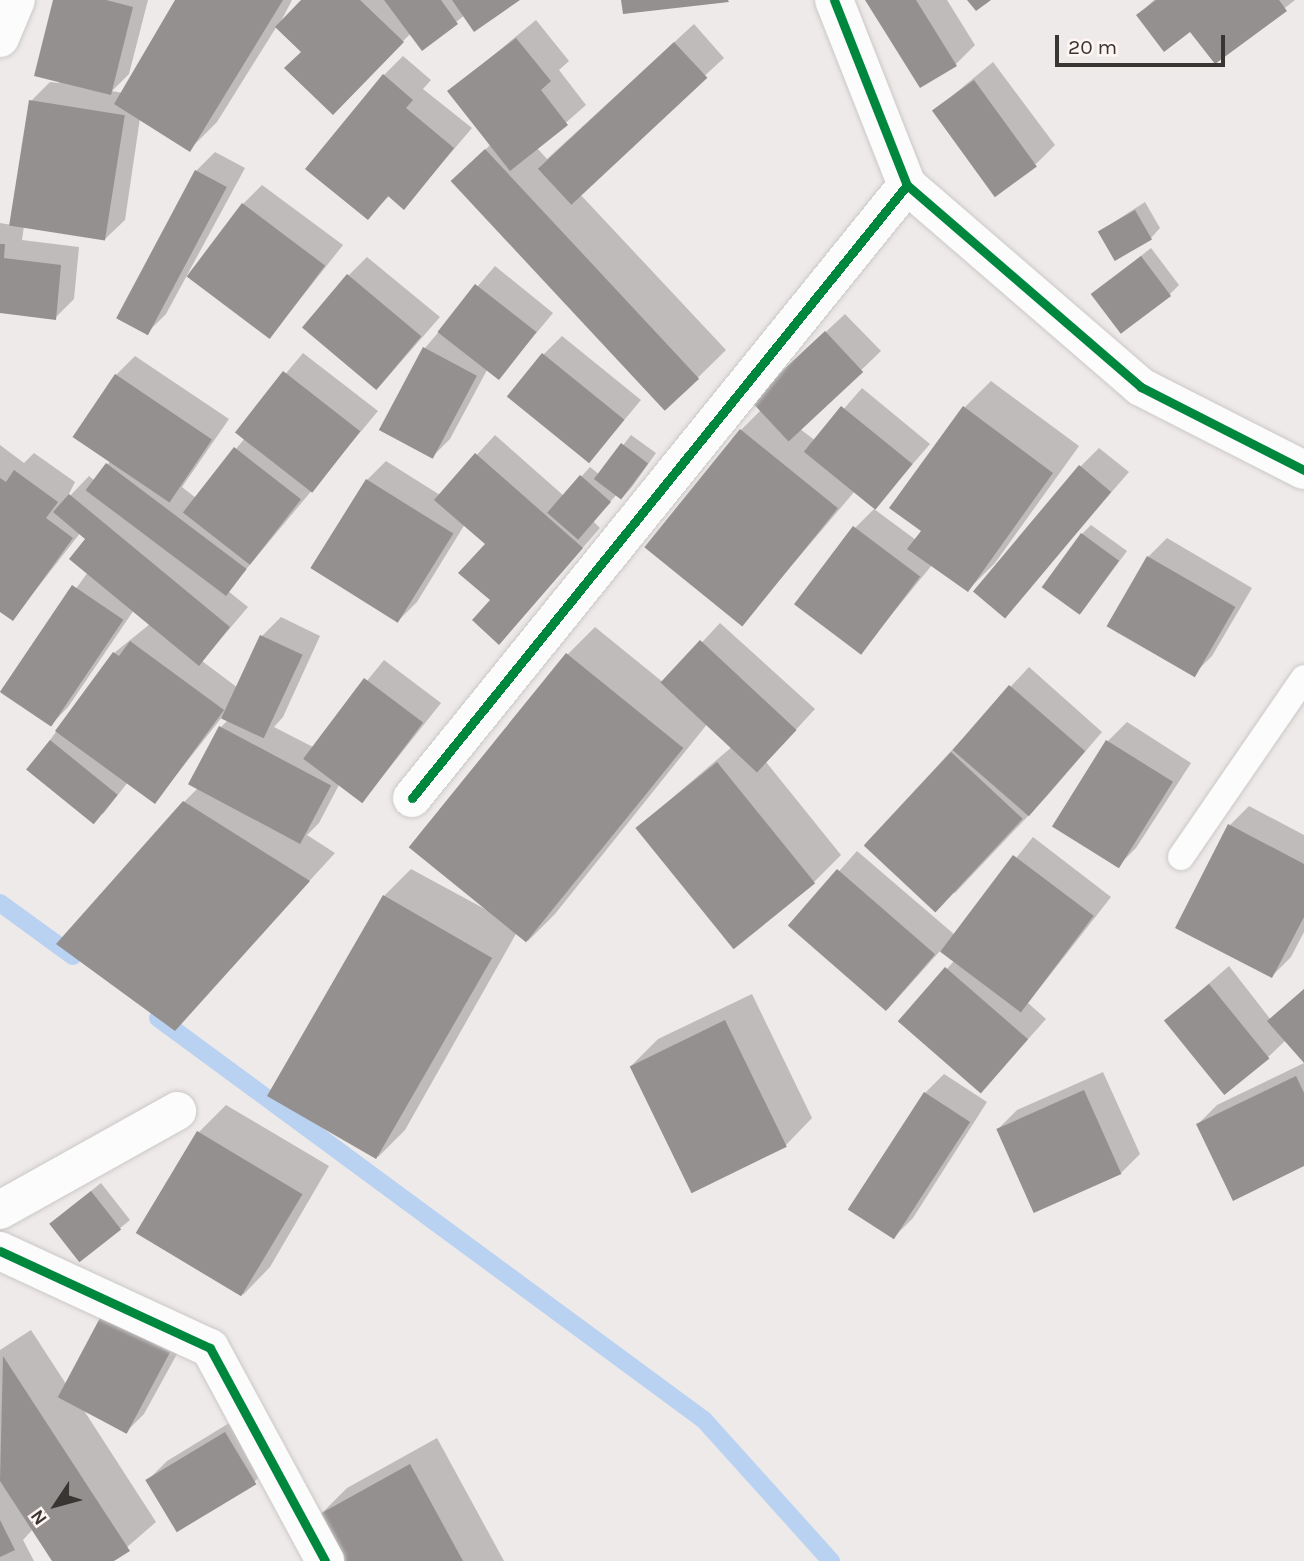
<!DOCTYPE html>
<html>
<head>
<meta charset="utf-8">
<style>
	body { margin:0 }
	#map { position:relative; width:1304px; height:1561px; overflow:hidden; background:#eeeae9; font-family:Karla,sans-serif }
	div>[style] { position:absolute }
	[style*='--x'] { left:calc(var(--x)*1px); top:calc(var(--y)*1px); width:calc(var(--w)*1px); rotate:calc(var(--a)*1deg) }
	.shadow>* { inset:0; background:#0003 }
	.stream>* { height:18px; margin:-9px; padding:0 9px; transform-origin:9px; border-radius:9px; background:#bad2f1 }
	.building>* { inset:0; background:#93908f; transform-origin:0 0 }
	.roads { filter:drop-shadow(0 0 2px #cbc8c7) drop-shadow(0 0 2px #cbc8c7) }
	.lane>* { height:26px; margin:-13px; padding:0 13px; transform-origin:13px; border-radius:13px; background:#fcfcfc }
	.street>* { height:38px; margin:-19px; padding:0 19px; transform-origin:19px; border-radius:19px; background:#fcfcfc }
	.cycleway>* { height:9px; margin:-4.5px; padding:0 4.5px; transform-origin:4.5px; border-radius:4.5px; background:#00873e }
	span { translate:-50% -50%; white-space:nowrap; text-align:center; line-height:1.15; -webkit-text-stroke:7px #fff6f3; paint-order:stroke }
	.north { position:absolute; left:21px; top:1470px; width:70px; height:70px; -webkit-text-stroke:5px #fff6f3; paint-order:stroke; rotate:234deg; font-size:19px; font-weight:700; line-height:28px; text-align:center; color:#383533 }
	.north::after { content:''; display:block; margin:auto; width:24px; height:32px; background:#383533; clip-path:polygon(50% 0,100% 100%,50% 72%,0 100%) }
	.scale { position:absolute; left:1055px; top:35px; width:170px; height:32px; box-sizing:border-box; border:4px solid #383533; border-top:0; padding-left:9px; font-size:21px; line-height:24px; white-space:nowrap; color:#383533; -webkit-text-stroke:5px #fff6f3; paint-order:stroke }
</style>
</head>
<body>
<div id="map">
	<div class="shadow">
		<div style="clip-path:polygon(55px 0,148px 0,129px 74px,112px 91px,123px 93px,177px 0,292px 0,279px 25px,303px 0,517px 0,465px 15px,422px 48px,411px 33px,352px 93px,277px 26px,217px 122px,190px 149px,140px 118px,125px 220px,105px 239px,24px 226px,22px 240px,79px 247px,74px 299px,55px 318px,0 312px,0 223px,12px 225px,31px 101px,50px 82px,59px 83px)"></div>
		<div style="clip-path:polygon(867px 0,947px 0,975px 45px,956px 64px,921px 86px)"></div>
		<div style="clip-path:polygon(1154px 0,1295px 0,1215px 62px,1190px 29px,1138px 15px)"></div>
		<div style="clip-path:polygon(536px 20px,569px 61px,559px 70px,586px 105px,537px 148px,547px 159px,694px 24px,724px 58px,578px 192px,726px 350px,667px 408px,454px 181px,491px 144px,450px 91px)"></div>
		<div style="clip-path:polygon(403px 56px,431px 80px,423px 89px,472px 128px,404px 208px,390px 195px,368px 218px,384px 75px)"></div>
		<div style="clip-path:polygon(993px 62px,1055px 145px,1036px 164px,935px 110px)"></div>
		<div style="clip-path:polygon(215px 152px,245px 168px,166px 314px,147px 333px,196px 171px)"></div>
		<div style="clip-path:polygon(262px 185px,343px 245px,271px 336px,243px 204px)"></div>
		<div style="clip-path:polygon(1145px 202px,1160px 228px,1151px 238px,1100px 231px)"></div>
		<div style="clip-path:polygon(1151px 248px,1179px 285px,1170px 294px,1093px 294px)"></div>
		<div style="clip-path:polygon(367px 257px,440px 317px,378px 388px,348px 276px)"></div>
		<div style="clip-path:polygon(495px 266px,553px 313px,498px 379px,487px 370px,450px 439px,431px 458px,425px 348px)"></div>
		<div style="clip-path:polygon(845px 314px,881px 351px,800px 429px,816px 441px,862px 388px,930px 444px,874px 509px,916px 540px,923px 530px,964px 408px,991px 381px,1079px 446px,995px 563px,968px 590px,932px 565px,861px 652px,855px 528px,875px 508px,855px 491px,742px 624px,741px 430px,761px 410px,772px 382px)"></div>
		<div style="clip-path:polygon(562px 336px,641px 400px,590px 461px,543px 355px)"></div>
		<div style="clip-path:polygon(303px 353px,378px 411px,228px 591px,248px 607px,202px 661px,238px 688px,262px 636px,281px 617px,320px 636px,283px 717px,274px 727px,313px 747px,384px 660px,441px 703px,363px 801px,340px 783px,319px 823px,307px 835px,335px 853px,175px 1028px,184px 802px,198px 788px,221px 727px,228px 720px,222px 717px,155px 802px,128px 782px,103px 814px,28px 770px,114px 653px,150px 624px,134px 610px,68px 707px,50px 726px,1px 693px,88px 572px,88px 538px,81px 532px,13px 619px,0 610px,0 445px,24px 463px,34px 453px,75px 482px,66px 500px,89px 476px,95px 481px,111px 460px,116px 375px,135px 356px,229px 419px,182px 487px,196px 498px,245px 438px,237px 432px)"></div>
		<div style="clip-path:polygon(495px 435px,564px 496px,590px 467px,600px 475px,631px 435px,656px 453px,632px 487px,623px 497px,618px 493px,593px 521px,600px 528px,517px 623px,492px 600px,487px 544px,465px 524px,417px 602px,398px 621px,367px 480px,386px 461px,440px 495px)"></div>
		<div style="clip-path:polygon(1099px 448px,1129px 472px,1004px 616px,1080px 467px)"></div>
		<div style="clip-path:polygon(1091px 525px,1127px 551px,1081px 613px,1082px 534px)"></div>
		<div style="clip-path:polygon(1167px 538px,1252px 588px,1212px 656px,1193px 675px,1108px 625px,1148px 557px)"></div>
		<div style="clip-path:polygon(720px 623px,815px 709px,766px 762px,841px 855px,814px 882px,638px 827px,733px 746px,708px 723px,555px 914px,528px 941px,517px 932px,405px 1130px,378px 1157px,384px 896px,411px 869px,496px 915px,412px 847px,568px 654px,595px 627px,664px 683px)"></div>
		<div style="clip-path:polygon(1029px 667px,1102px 732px,1047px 796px,955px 893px,865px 844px)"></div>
		<div style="clip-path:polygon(1127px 722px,1191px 763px,1136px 848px,1117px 867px,1054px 825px,1108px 741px)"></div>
		<div style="clip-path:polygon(1249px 806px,1304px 835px,1304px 932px,1291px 957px,1272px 976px,1230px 825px)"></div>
		<div style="clip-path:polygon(1033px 837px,1111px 897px,1028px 1003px,1046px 1019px,981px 1092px,900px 1021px,954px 961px,940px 951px,888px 1009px,791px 925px,857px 851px,955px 935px)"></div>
		<div style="clip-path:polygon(1229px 966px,1271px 1020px,1304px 989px,1304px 1060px,1286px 1040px,1267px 1058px,1167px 1020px)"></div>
		<div style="clip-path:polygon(752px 994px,812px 1118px,785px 1146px,631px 1066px,658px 1039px)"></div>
		<div style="clip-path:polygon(1304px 1063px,1304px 1164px,1198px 1124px,1217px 1105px)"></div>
		<div style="clip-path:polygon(1103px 1072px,1140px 1154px,1121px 1173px,998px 1129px,1017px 1110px)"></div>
		<div style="clip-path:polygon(944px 1074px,987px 1102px,913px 1218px,894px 1237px,925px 1093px)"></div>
		<div style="clip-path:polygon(226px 1105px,329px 1166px,270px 1267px,243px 1295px,199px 1132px)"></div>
		<div style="clip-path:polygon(101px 1183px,130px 1220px,81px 1260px,61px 1215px)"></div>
		<div style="clip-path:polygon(102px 1317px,188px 1334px,144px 1414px,125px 1433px,83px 1409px,156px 1522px,111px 1561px,54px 1561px,33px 1529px,23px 1540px,34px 1561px,0 1561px,0 1350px,31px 1330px,66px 1384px)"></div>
		<div style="clip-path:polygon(244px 1414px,273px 1463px,254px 1482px,148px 1480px,167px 1461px)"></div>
		<div style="clip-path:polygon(437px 1438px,504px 1561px,345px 1561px,320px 1515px,347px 1488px)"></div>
	</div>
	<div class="stream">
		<div style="--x:0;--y:903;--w:90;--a:36"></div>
		<div style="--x:158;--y:1018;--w:678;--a:36.36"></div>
		<div style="--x:704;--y:1420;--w:190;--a:48"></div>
	</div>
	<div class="building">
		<div style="clip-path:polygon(53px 0,106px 0,133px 7px,111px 95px,34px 76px)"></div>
		<div style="clip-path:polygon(175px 0,283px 0,190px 152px,114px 104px)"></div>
		<div style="clip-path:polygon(301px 0,360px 0,404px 42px,333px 115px,284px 68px,301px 52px,275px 27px)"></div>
		<div style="clip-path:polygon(384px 0,441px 0,458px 24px,422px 51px)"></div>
		<div style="clip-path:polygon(452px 0,520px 0,474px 32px)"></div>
		<div style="clip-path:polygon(621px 0,728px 0,729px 2px,623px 14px)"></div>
		<div style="clip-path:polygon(865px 0,916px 0,957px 66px,920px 88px)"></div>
		<div style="clip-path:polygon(967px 0,991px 0,976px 11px)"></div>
		<div style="clip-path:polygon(1156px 0,1279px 0,1287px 11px,1215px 64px,1190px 32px,1164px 52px,1136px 15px)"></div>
		<div style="clip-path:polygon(516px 38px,551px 81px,541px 90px,568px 125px,510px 171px,447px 91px)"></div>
		<div style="left:674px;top:42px;width:49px;height:186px;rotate:47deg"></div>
		<div style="clip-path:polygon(383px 74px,413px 100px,406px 108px,454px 148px,404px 210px,388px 196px,368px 220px,305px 169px)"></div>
		<div style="left:974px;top:80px;width:107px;height:52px;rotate:54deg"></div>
		<div style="left:29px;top:100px;width:97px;height:127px;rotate:9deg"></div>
		<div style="left:485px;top:149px;width:314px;height:47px;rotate:47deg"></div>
		<div style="left:195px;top:170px;width:36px;height:168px;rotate:28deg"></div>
		<div style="left:242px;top:203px;width:104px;height:92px;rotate:37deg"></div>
		<div style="left:1135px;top:210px;width:34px;height:43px;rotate:60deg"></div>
		<div style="clip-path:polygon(0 244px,5px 244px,4px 258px,61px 265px,56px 320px,0 313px)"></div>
		<div style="left:1141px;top:256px;width:50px;height:63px;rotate:53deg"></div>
		<div style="left:347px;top:274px;width:97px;height:70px;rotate:40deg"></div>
		<div style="left:475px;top:284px;width:78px;height:61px;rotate:38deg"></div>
		<div style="left:825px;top:331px;width:56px;height:102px;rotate:47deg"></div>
		<div style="left:423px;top:347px;width:61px;height:94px;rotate:28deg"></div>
		<div style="left:542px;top:353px;width:106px;height:56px;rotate:39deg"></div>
		<div style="left:283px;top:371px;width:98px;height:78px;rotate:38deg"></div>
		<div style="left:115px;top:374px;width:117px;height:76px;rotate:34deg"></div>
		<div style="left:841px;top:406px;width:92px;height:59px;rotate:39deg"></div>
		<div style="clip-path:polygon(963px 406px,1053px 473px,968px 592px,907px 549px,921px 531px,889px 508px)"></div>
		<div style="left:740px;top:429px;width:126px;height:152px;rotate:39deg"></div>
		<div style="left:621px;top:443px;width:34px;height:45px;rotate:37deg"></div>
		<div style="left:234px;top:447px;width:85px;height:83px;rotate:38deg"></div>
		<div style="clip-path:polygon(475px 453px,583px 548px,499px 645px,472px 620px,490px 600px,458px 573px,485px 544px,434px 500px)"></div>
		<div style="left:106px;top:463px;width:176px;height:34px;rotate:37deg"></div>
		<div style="left:1079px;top:465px;width:42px;height:165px;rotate:40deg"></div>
		<div style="clip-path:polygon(14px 470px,58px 502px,46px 518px,73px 538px,13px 621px,0 612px,0 478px,6px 482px)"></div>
		<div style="left:580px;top:475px;width:41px;height:50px;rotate:41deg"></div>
		<div style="left:366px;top:479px;width:103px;height:105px;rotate:32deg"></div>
		<div style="clip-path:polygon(69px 494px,230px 627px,199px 666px,69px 559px,85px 539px,53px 512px)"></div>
		<div style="left:853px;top:526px;width:84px;height:98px;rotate:37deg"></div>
		<div style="left:1081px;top:533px;width:47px;height:67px;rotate:36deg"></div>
		<div style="left:1147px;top:556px;width:102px;height:81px;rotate:30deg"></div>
		<div style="left:72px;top:585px;width:62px;height:129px;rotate:34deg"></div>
		<div style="left:260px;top:635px;width:47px;height:92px;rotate:25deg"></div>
		<div style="left:700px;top:640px;width:132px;height:58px;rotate:43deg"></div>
		<div style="clip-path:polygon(130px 641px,224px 710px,155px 804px,55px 731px,113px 652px,119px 656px)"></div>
		<div style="left:566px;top:653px;width:151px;height:250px;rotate:39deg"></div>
		<div style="left:364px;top:678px;width:74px;height:101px;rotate:37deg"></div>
		<div style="left:1009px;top:685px;width:101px;height:86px;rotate:41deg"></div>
		<div style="left:219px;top:726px;width:127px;height:66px;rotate:28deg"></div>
		<div style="left:50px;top:740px;width:87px;height:38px;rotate:39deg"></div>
		<div style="left:1106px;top:740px;width:79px;height:102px;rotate:32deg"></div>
		<div style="left:951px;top:752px;width:98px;height:128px;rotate:43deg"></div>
		<div style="left:717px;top:762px;width:156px;height:105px;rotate:51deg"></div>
		<div style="clip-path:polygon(183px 801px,310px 881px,175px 1031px,56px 944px)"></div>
		<div style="clip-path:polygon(1228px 824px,1304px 864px,1304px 917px,1272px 978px,1175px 928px)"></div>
		<div style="left:1013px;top:855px;width:101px;height:121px;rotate:37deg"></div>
		<div style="left:837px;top:869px;width:130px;height:75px;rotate:41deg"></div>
		<div style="left:383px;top:895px;width:126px;height:232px;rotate:30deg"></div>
		<div style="left:945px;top:967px;width:110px;height:72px;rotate:41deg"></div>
		<div style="left:1209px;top:984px;width:96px;height:58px;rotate:51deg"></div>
		<div style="clip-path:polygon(1304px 989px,1304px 1063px,1267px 1021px)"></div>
		<div style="left:725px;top:1020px;width:141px;height:106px;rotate:64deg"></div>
		<div style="clip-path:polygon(1296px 1076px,1304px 1093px,1304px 1166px,1233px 1201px,1196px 1124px)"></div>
		<div style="left:1084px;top:1090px;width:92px;height:96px;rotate:66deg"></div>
		<div style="left:924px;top:1092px;width:55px;height:140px;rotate:33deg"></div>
		<div style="left:197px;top:1131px;width:123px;height:119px;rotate:31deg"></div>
		<div style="left:91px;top:1191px;width:49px;height:53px;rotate:52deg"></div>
		<div style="left:101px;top:1316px;width:78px;height:92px;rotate:28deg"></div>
		<div style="clip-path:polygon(3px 1356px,130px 1551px,114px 1561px,52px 1561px,0 1481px)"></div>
		<div style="left:225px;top:1432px;width:61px;height:93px;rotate:59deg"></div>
		<div style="clip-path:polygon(410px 1464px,463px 1561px,343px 1561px,318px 1515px)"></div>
		<div style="clip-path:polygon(0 1520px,15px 1550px,0 1557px)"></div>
	</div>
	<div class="roads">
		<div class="lane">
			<div style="--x:1181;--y:857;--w:217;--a:-55.5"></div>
		</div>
		<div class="street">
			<div style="--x:834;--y:0;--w:199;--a:68.5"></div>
			<div style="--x:907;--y:185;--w:309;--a:40.8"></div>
			<div style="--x:1141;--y:387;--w:183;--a:27"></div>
			<div style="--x:0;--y:38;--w:41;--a:-67.2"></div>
			<div style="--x:412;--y:798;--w:788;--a:-51.08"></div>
			<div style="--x:0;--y:1210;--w:203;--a:-29.2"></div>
			<div style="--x:0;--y:1251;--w:231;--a:24.8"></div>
			<div style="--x:210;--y:1348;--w:242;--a:61.6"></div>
		</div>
	</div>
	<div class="cycleway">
		<div style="--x:834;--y:0;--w:199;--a:68.5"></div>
		<div style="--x:907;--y:185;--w:309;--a:40.8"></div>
		<div style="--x:1141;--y:387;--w:183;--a:27"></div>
		<div style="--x:412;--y:798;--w:788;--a:-51.08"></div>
		<div style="--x:0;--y:1251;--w:231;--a:24.8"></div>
		<div style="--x:210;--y:1348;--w:242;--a:61.6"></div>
	</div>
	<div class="north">N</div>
	<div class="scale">20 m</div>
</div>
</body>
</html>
